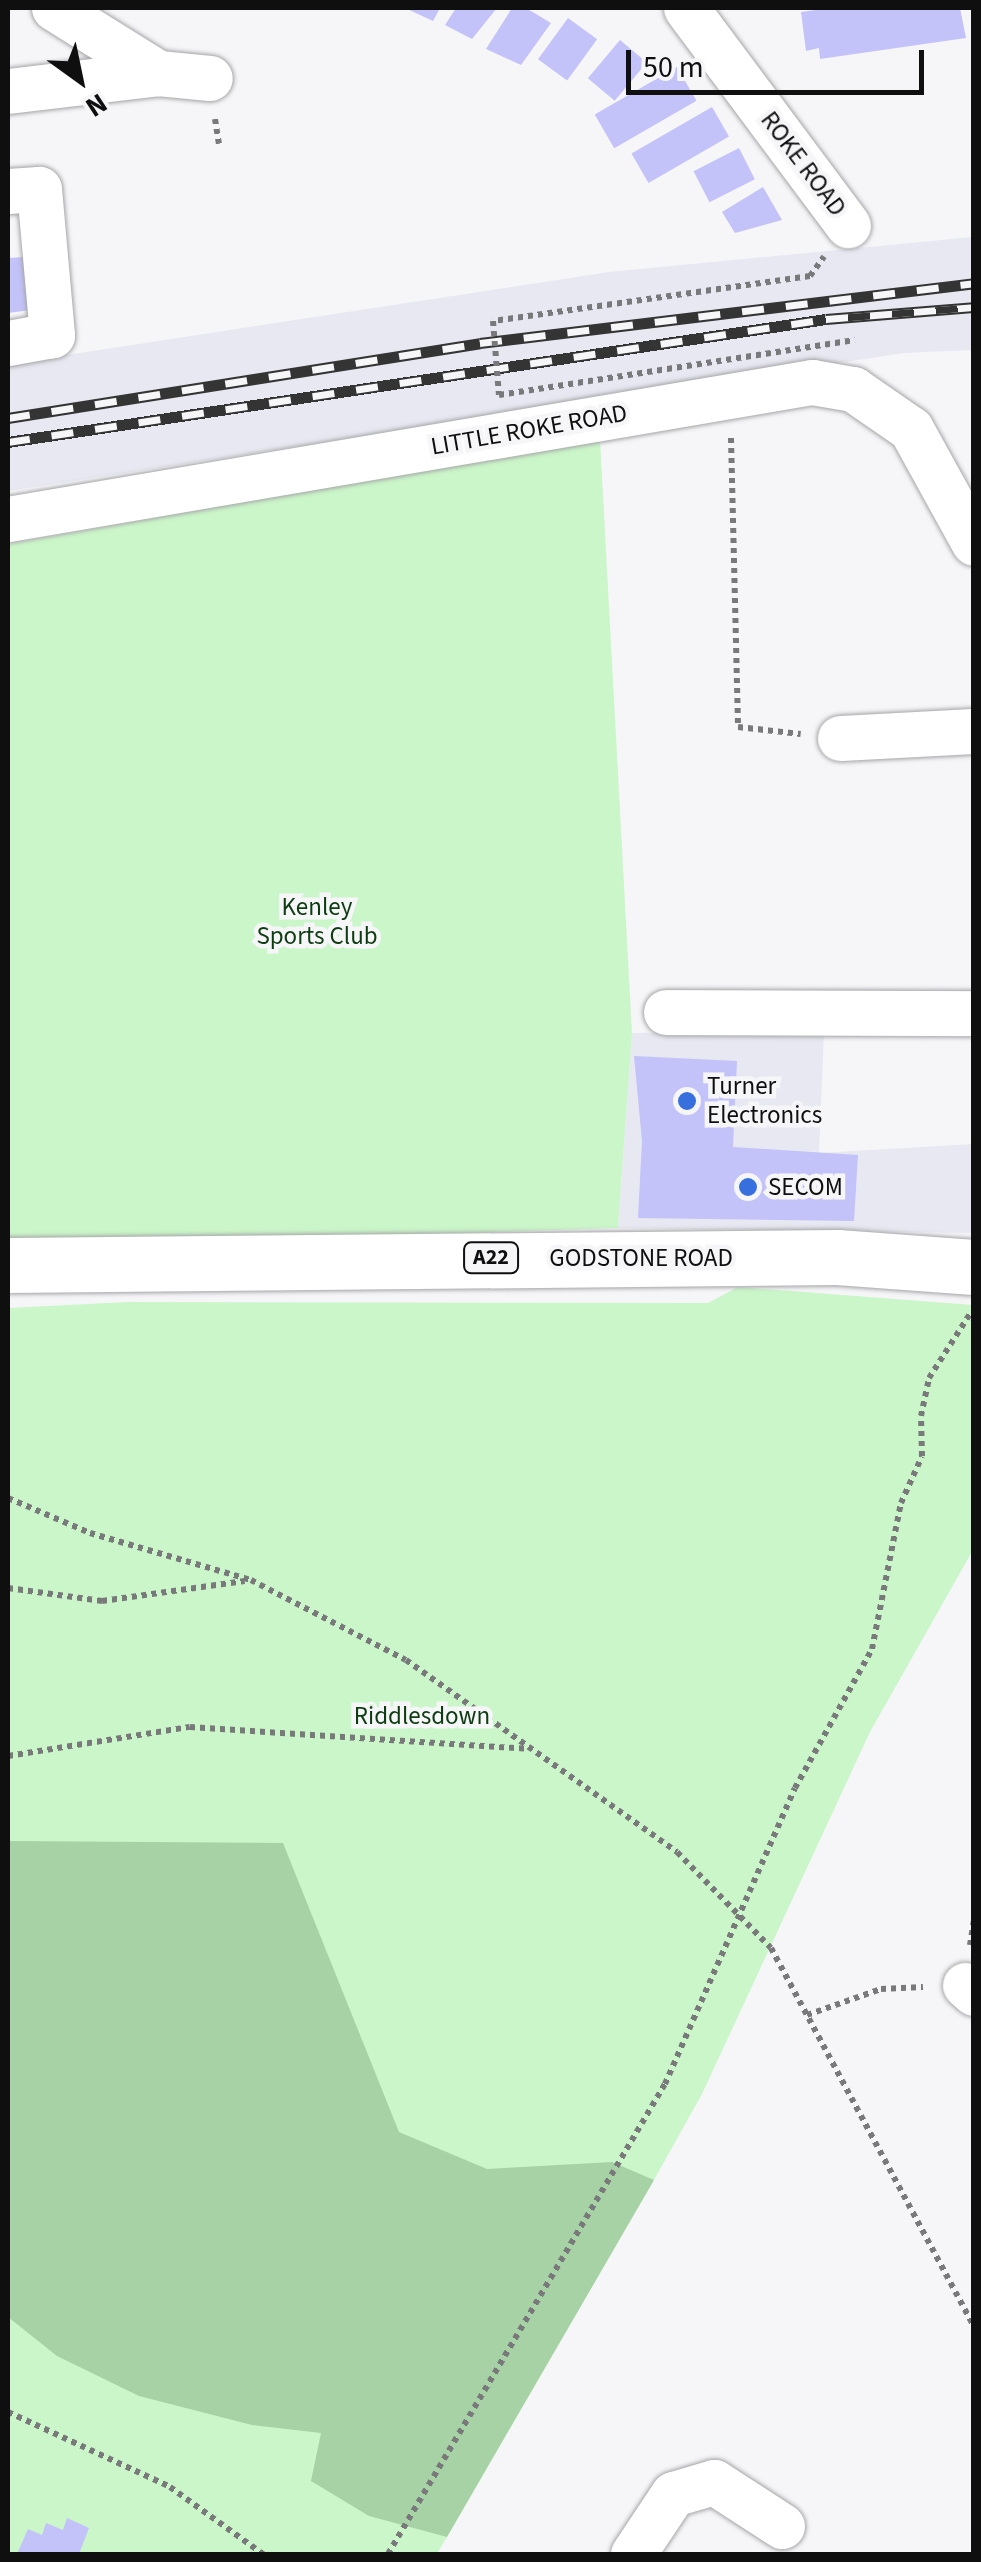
<!DOCTYPE html>
<html>
<head>
<meta charset="utf-8">
<style>
	body { margin:0 }
	#map { position:relative; width:981px; height:2562px; overflow:hidden; background:#f6f6f9; font-family:"Source Sans 3",sans-serif }
	div>[style] { position:absolute }
	[style*='--x'] { left:calc(var(--x)*1px); top:calc(var(--y)*1px); width:calc(var(--w)*1px); rotate:calc(var(--a)*1deg) }
	.built>* { inset:0; background:#e7e8f1 }
	.green>* { inset:0; background:#cbf6c9 }
	.forest>* { inset:0; background:#a7d2a5 }
	.building>* { inset:0; background:#c3c2f9; transform-origin:0 0 }
	.path>* { height:6px; margin-top:-3px; transform-origin:0; background:repeating-linear-gradient(90deg,#79797b 0 5px,transparent 0 10px) }
	.roads { filter:drop-shadow(0 0 2px #a6a6a9) drop-shadow(0 0 2px #a6a6a9) }
	.minor>* { height:45px; margin:-22.5px; padding:0 22.5px; transform-origin:22.5px; border-radius:22.5px; background:#fff }
	.highway>* { height:55px; margin:-27.5px; padding:0 27.5px; transform-origin:27.5px; border-radius:27.5px; background:#fff }
	.rail>* { height:11px; margin-top:-5.5px; transform-origin:0; background:repeating-linear-gradient(90deg,#f6f6f9 0 22px,#343435 0 44px); box-sizing:border-box; border-block:2px solid #343435 }
	.path-bridge>* { height:6px; margin-top:-3px; transform-origin:0; background:repeating-linear-gradient(90deg,#79797b 0 5px,transparent 0 10px) }
	.dots>* { width:28px; height:28px; translate:-50% -50%; box-sizing:border-box; border:5px solid #f6f6f9; border-radius:50% }
	span { translate:-50% -50%; white-space:nowrap; text-align:center; line-height:1.15; -webkit-text-stroke:9px #f6f6f9; paint-order:stroke }
	.shield-label span { padding:2px 8px; background:#f6f6f9; border:2px solid; border-radius:8px; -webkit-text-stroke-width:0 }
	.shield-label { font-size:22px; color:#0f0f10; font-weight:700 }
	.street-label { font-size:25px; color:#0f0f10 }
	.park-label { font-size:25px; color:#0e3c11 }
	.poi-label { font-size:25px; color:#0f0f10 }
	.left { translate:0 -50%; text-align:left }
	.frame { position:absolute; inset:0; border:10px solid #0f0f10; pointer-events:none }
	.north { position:absolute; left:30px; top:30px; width:100px; height:100px; -webkit-text-stroke:8px #f6f6f9; paint-order:stroke; rotate:147deg; font-size:28px; font-weight:700; line-height:40px; text-align:center; color:#0f0f10 }
	.north::after { content:''; display:block; margin:auto; width:35px; height:45px; background:#0f0f10; clip-path:polygon(50% 0,100% 100%,50% 72%,0 100%) }
	.scale { position:absolute; left:626px; top:50px; width:298px; height:45px; box-sizing:border-box; border:5px solid #0f0f10; border-top:0; padding-left:12px; font-size:30px; line-height:35px; white-space:nowrap; color:#0f0f10; -webkit-text-stroke:8px #f6f6f9; paint-order:stroke }
</style>
</head>
<body>
<div id="map">
	<div class="built">
		<div style="clip-path:polygon(973px 237px,973px 350px,904px 353px,8px 491px,8px 364px,609px 272px)"></div>
		<div style="clip-path:polygon(824px 1032px,819px 1153px,973px 1144px,973px 1233px,618px 1228px,632px 1033px)"></div>
	</div>
	<div class="green">
		<div style="clip-path:polygon(600px 439px,632px 1033px,618px 1228px,8px 1248px,8px 544px)"></div>
		<div style="clip-path:polygon(738px 1287px,973px 1305px,973px 1550px,870px 1732px,702px 2094px,654px 2180px,437px 2554px,8px 2554px,8px 1308px,128px 1302px,708px 1303px)"></div>
	</div>
	<div class="forest">
		<div style="clip-path:polygon(8px 1841px,283px 1843px,399px 2132px,487px 2169px,612px 2162px,654px 2180px,447px 2537px,369px 2516px,311px 2481px,321px 2433px,252px 2425px,139px 2396px,57px 2356px,8px 2317px)"></div>
	</div>
	<div class="building">
		<div style="clip-path:polygon(405px 8px,440px 8px,433px 21px)"></div>
		<div style="clip-path:polygon(456px 8px,497px 8px,472px 39px,445px 25px)"></div>
		<div style="clip-path:polygon(512px 8px,526px 8px,551px 23px,521px 65px,486px 49px)"></div>
		<div style="clip-path:polygon(830px 8px,960px 8px,966px 38px,820px 59px,819px 48px,806px 51px,801px 12px)"></div>
		<div style="left:568px;top:18px;width:36px;height:51px;rotate:36deg"></div>
		<div style="left:620px;top:40px;width:35px;height:50px;rotate:40deg"></div>
		<div style="left:677px;top:67px;width:39px;height:95px;rotate:60deg"></div>
		<div style="left:712px;top:107px;width:34px;height:93px;rotate:60deg"></div>
		<div style="left:739px;top:148px;width:35px;height:51px;rotate:63deg"></div>
		<div style="clip-path:polygon(763px 187px,782px 220px,735px 233px,722px 212px)"></div>
		<div style="clip-path:polygon(23px 257px,31px 310px,8px 313px,8px 258px)"></div>
		<div style="clip-path:polygon(634px 1056px,737px 1061px,733px 1147px,858px 1155px,854px 1221px,638px 1218px,642px 1141px)"></div>
		<div style="clip-path:polygon(67px 2518px,89px 2528px,79px 2554px,17px 2554px,28px 2529px,42px 2535px,46px 2523px,63px 2530px)"></div>
	</div>
	<div class="path">
		<div style="--x:215;--y:119;--w:25;--a:81"></div>
		<div style="--x:810;--y:276;--w:24;--a:-54"></div>
		<div style="--x:731;--y:438;--w:289;--a:88.6"></div>
		<div style="--x:738;--y:727;--w:63;--a:6.3"></div>
		<div style="--x:8;--y:1498;--w:89;--a:23.1"></div>
		<div style="--x:90;--y:1533;--w:168;--a:16.3"></div>
		<div style="--x:251;--y:1580;--w:174;--a:27.3"></div>
		<div style="--x:406;--y:1660;--w:332;--a:35.3"></div>
		<div style="--x:677;--y:1852;--w:134;--a:45.6"></div>
		<div style="--x:771;--y:1948;--w:430;--a:61.8"></div>
		<div style="--x:8;--y:1588;--w:95;--a:7.9"></div>
		<div style="--x:102;--y:1601;--w:144;--a:-8"></div>
		<div style="--x:8;--y:1756;--w:184;--a:-9.1"></div>
		<div style="--x:190;--y:1727;--w:339;--a:3.7"></div>
		<div style="--x:970;--y:1945;--w:24;--a:-81"></div>
		<div style="--x:807;--y:2015;--w:78;--a:-19.4"></div>
		<div style="--x:881;--y:1989;--w:42;--a:-2.7"></div>
		<div style="--x:8;--y:2412;--w:179;--a:24.8"></div>
		<div style="--x:170;--y:2487;--w:115;--a:35.8"></div>
		<div style="--x:388;--y:2554;--w:546;--a:-59.49"></div>
		<div style="--x:665;--y:2084;--w:323;--a:-66.3"></div>
		<div style="--x:795;--y:1788;--w:159;--a:-61"></div>
		<div style="--x:872;--y:1649;--w:149;--a:-78.8"></div>
		<div style="--x:901;--y:1503;--w:51;--a:-65.9"></div>
		<div style="--x:922;--y:1456;--w:40;--a:-91.4"></div>
		<div style="--x:921;--y:1416;--w:39;--a:-78"></div>
		<div style="--x:929;--y:1378;--w:76;--a:-57.4"></div>
	</div>
	<div class="roads">
		<div class="minor">
			<div style="--x:54;--y:8;--w:123;--a:32"></div>
			<div style="--x:686;--y:8;--w:271;--a:53.3"></div>
			<div style="--x:8;--y:91;--w:151;--a:-6.8"></div>
			<div style="--x:158;--y:73;--w:52;--a:5.5"></div>
			<div style="--x:8;--y:191;--w:31;--a:-4"></div>
			<div style="--x:39;--y:189;--w:147;--a:84.9"></div>
			<div style="--x:52;--y:335;--w:45;--a:169.7"></div>
			<div style="--x:8;--y:519;--w:816;--a:-9.67"></div>
			<div style="--x:812;--y:382;--w:42;--a:9.7"></div>
			<div style="--x:853;--y:389;--w:70;--a:34.6"></div>
			<div style="--x:911;--y:429;--w:130;--a:61.1"></div>
			<div style="--x:840;--y:738;--w:134;--a:-3"></div>
			<div style="--x:666;--y:1012;--w:308;--a:0.2"></div>
			<div style="--x:965;--y:1985;--w:12;--a:42"></div>
			<div style="--x:633;--y:2554;--w:72;--a:-56.3"></div>
			<div style="--x:673;--y:2494;--w:43;--a:-16.3"></div>
			<div style="--x:714;--y:2482;--w:81;--a:32.9"></div>
		</div>
		<div class="highway">
			<div style="--x:8;--y:1265;--w:829;--a:-0.55"></div>
			<div style="--x:837;--y:1257;--w:137;--a:4.2"></div>
		</div>
	</div>
	<div class="rail">
		<div style="--x:8;--y:418;--w:478;--a:-9"></div>
		<div style="--x:480;--y:343;--w:498;--a:-6.9"></div>
		<div style="--x:8;--y:442;--w:827;--a:-8.55"></div>
		<div style="--x:826;--y:319;--w:148;--a:-4.6"></div>
	</div>
	<div class="path-bridge">
		<div style="--x:810;--y:276;--w:320;--a:171.9"></div>
		<div style="--x:493;--y:321;--w:74;--a:85.4"></div>
		<div style="--x:499;--y:395;--w:360;--a:-8.8"></div>
	</div>
	<div class="dots">
		<div style="left:687px;top:1101px;background:#376fde"></div>
		<div style="left:748px;top:1187px;background:#376fde"></div>
	</div>
	<div class="shield-label">
		<span style="left:491px;top:1258px">A22</span>
	</div>
	<div class="street-label">
		<span style="left:803px;top:164px;rotate:53deg">ROKE ROAD</span>
		<span style="left:529px;top:430px;rotate:-10deg">LITTLE ROKE ROAD</span>
		<span style="left:641px;top:1258px">GODSTONE ROAD</span>
	</div>
	<div class="park-label">
		<span style="left:317px;top:922px">Kenley<br>Sports Club</span>
		<span style="left:422px;top:1716px">Riddlesdown</span>
	</div>
	<div class="poi-label">
		<span class="left" style="left:707px;top:1101px">Turner<br>Electronics</span>
		<span class="left" style="left:768px;top:1187px">SECOM</span>
	</div>
	<div class="frame"></div>
	<div class="north">N</div>
	<div class="scale">50 m</div>
</div>
</body>
</html>
